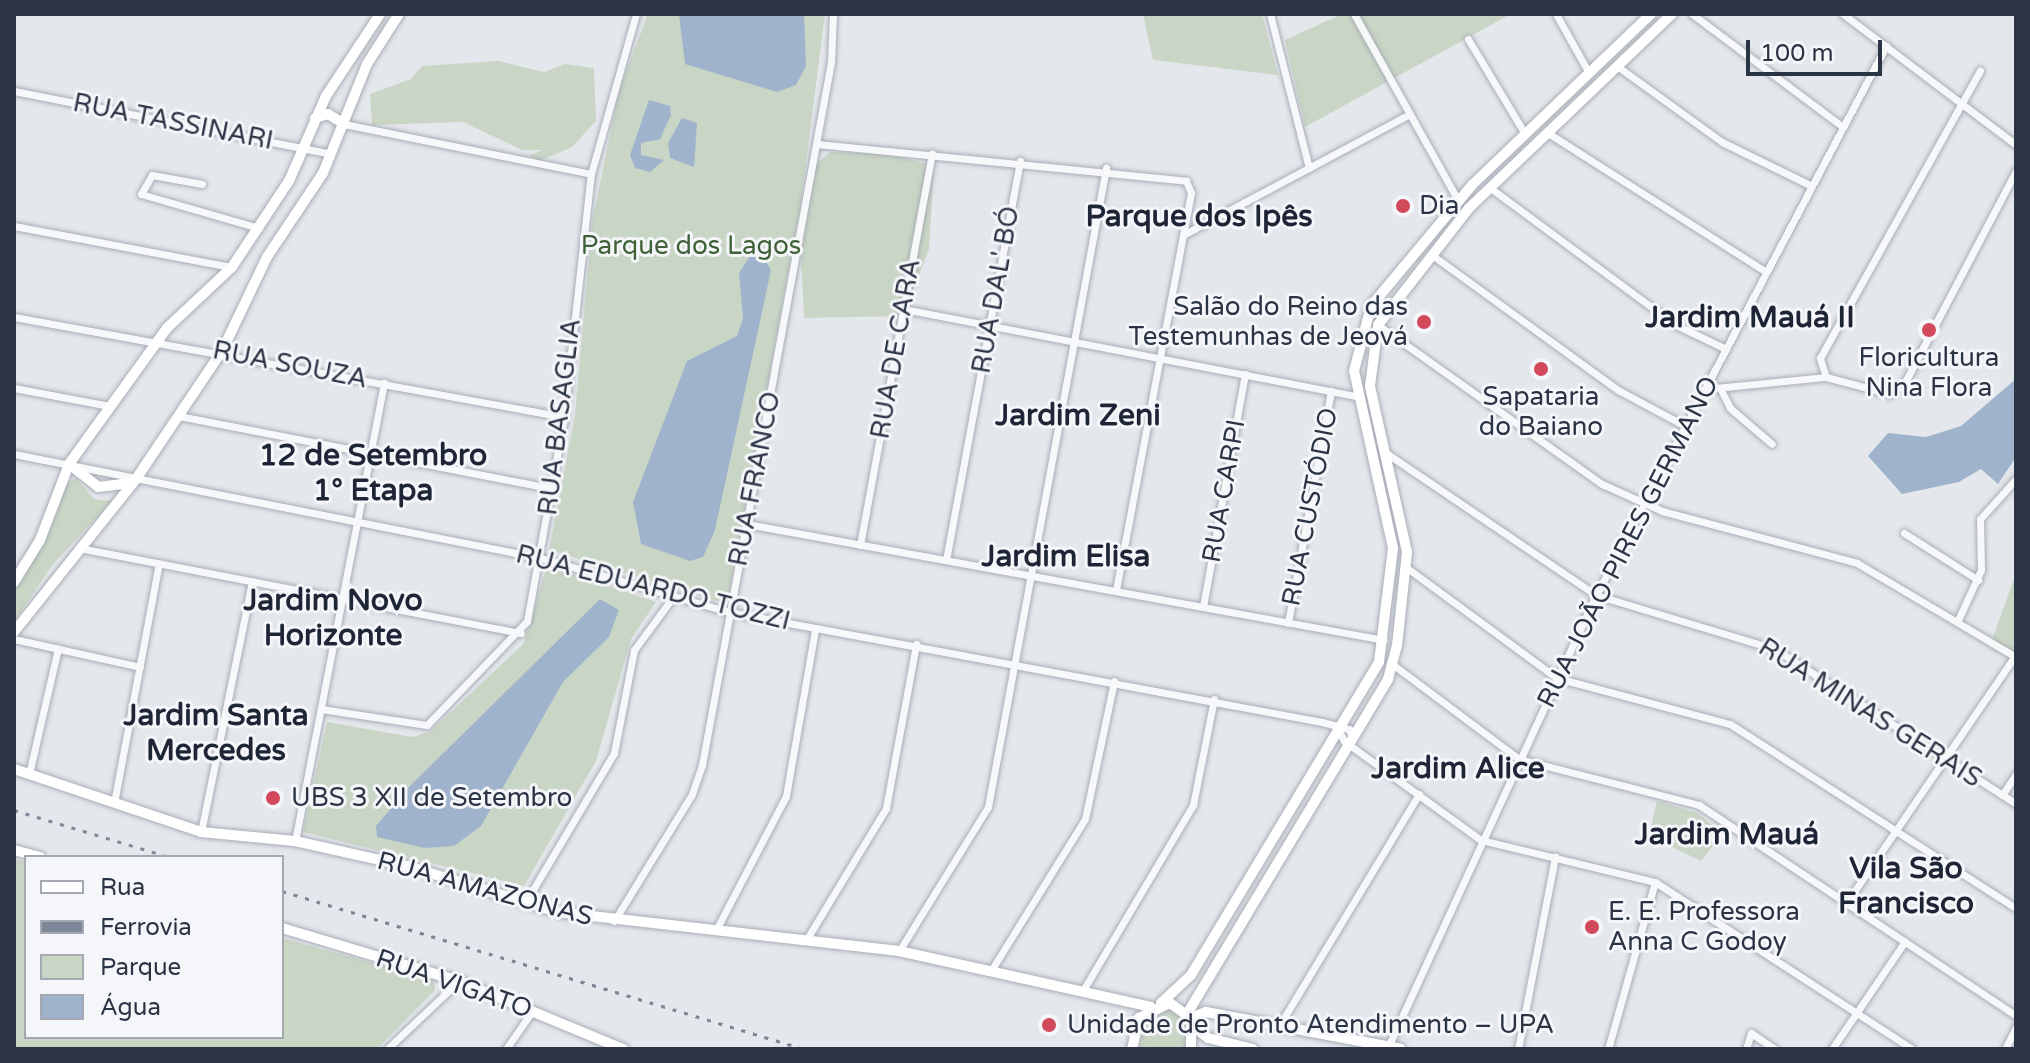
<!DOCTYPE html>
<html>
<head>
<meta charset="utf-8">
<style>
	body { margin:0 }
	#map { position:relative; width:2030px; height:1063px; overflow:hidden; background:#e4e7ec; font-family:"Varela Round",sans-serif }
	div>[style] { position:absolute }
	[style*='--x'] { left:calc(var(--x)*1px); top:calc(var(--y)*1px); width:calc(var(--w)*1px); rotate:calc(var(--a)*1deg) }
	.green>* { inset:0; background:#c9d6c5 }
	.water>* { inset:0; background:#9fb4cc }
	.roads { filter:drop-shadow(0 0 2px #a9aeb7) drop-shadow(0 0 2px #a9aeb7) }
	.street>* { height:7px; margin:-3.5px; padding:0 3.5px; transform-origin:3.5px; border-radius:3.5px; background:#f7f8fa }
	.secondary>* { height:10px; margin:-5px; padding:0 5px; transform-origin:5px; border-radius:5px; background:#fff }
	.rail>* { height:3px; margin-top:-1.5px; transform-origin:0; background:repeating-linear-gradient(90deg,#7d8696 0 4px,transparent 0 12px) }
	.dots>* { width:22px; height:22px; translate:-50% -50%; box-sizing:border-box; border:4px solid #f4f6f9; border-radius:50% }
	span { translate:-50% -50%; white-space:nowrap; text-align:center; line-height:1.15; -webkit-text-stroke:6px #f4f6f9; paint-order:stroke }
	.street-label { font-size:26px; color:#2b3445 }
	.poi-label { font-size:26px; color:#2b3445 }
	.left { translate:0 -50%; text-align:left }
	.right { translate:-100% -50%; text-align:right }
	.park-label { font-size:26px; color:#3f6138 }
	.quarter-label { font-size:30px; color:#1d2536; font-weight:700 }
	.frame { position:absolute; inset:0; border:16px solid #2b3445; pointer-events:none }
	.legend { position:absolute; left:24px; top:855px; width:260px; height:184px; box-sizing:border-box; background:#f4f6f9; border:2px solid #a4a8b1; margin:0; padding:10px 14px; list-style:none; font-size:24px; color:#2b3445 }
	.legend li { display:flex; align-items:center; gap:16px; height:40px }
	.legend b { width:40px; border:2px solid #a4a8b1 }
	.scale { position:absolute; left:1746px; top:40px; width:136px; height:36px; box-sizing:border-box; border:4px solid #2b3445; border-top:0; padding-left:10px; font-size:24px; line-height:28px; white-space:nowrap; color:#2b3445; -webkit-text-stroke:6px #f4f6f9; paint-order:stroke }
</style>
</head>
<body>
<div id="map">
	<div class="green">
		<div style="clip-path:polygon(648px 14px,825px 14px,800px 209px,809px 170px,830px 152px,890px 154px,934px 166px,929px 249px,903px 316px,804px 318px,799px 213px,727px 604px,549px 550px,575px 415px,592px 223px,619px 90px)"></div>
		<div style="clip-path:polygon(1143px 14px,1262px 14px,1278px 75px,1153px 60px)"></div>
		<div style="clip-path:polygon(1342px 14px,1511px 14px,1305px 127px,1285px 40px)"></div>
		<div style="clip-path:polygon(498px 61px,544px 72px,565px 64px,594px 68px,596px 121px,572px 147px,539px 161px,530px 155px,543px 150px,522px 150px,463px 122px,372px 125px,370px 94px,411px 79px,422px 66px)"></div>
		<div style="clip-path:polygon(76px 478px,94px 499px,112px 501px,53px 564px,14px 622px,14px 589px,45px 543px,64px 486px)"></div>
		<div style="clip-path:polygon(547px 565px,656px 602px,631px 639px,596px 761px,524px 886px,303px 832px,327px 722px,412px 737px,431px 731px,524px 643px)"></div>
		<div style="clip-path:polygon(2016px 573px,2016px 656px,1992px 640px)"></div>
		<div style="clip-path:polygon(1657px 801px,1697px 813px,1723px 833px,1701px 861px,1649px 836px)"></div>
		<div style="clip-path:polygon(14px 859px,26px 862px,26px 1037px,282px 1037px,282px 938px,434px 980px,435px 990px,377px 1049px,14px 1049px)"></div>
		<div style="clip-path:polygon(1169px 1008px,1186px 1017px,1187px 1049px,1139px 1049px,1145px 1021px)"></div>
	</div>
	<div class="water">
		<div style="clip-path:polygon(679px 14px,804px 14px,806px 66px,796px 85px,777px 92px,685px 64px)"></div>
		<div style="clip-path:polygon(649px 100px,670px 106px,671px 115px,660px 139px,641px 143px,641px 155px,664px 160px,650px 172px,635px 168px,630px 155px)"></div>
		<div style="clip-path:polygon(682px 118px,697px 123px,694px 167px,670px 158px,668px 143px)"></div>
		<div style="clip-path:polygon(750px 256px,763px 257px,771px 270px,715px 530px,703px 557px,690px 561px,641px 544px,633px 502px,687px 361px,737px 336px,743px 318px,739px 273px)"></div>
		<div style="clip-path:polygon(2016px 379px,2016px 457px,1998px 484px,1981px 469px,1959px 482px,1902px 494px,1868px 456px,1888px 433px,1926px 437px,1961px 426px)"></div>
		<div style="clip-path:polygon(600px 599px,619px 610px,609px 637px,563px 682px,481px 826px,454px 846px,425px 848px,377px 837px,376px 826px,409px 787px)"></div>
	</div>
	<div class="roads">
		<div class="street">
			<div style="--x:1270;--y:14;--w:159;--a:75.8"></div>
			<div style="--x:1354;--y:14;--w:213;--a:60.8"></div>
			<div style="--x:1556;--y:14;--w:68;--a:60.8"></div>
			<div style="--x:1692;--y:14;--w:189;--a:36.8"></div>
			<div style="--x:1843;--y:14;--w:217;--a:37.1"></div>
			<div style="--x:1468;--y:39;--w:111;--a:59"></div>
			<div style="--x:1617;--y:66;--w:130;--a:35.9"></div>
			<div style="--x:1722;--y:142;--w:100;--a:26.1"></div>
			<div style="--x:14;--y:91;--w:323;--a:11.2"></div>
			<div style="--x:344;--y:124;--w:252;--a:11.4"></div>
			<div style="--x:1548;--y:133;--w:259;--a:32.5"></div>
			<div style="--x:817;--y:144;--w:371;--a:5.7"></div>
			<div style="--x:1186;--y:181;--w:13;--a:67"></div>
			<div style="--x:1191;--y:193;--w:405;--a:100.7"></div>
			<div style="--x:202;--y:184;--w:51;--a:-169.8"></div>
			<div style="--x:152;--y:175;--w:22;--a:120"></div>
			<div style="--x:141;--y:194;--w:123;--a:16.1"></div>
			<div style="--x:1489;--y:187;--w:230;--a:36.5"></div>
			<div style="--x:1674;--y:324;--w:58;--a:25.7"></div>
			<div style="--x:14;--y:226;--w:222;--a:10.7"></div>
			<div style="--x:1183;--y:235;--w:257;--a:-28.1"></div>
			<div style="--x:1432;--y:255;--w:230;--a:36"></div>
			<div style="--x:1618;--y:390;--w:76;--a:28.2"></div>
			<div style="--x:904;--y:309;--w:461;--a:10.9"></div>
			<div style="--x:14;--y:317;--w:559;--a:10.3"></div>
			<div style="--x:1378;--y:325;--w:275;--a:35.4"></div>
			<div style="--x:1602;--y:484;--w:66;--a:24.2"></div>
			<div style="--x:1662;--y:511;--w:202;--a:14.9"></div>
			<div style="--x:1857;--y:563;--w:185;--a:30.6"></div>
			<div style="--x:1826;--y:377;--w:20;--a:-108"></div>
			<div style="--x:1820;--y:358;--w:329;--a:-60.9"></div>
			<div style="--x:14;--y:388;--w:97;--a:10.7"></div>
			<div style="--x:1720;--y:388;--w:22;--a:63"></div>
			<div style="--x:1730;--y:408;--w:55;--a:40.6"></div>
			<div style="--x:1705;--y:389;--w:122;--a:-5.7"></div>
			<div style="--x:1826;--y:377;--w:66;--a:14.9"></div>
			<div style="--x:1890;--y:394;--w:17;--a:-36"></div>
			<div style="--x:1904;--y:384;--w:241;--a:-62.3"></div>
			<div style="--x:179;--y:416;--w:381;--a:11"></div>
			<div style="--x:1386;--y:453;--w:254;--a:34.1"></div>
			<div style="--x:1596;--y:595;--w:187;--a:16.8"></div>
			<div style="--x:1775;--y:649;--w:287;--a:32.7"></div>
			<div style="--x:14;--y:454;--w:537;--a:11.16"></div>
			<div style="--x:541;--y:558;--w:196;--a:16"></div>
			<div style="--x:729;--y:612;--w:603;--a:10.51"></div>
			<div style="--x:1322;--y:722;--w:28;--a:15"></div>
			<div style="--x:1349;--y:729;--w:10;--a:73"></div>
			<div style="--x:747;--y:524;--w:647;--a:10.32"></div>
			<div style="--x:1904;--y:533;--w:88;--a:32.4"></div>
			<div style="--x:860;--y:545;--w:398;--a:-79.6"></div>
			<div style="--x:79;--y:548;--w:450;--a:10.9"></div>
			<div style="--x:946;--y:560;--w:406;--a:-79.5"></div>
			<div style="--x:1407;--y:568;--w:186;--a:36.3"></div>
			<div style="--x:1557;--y:678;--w:179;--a:14.9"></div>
			<div style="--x:1730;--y:724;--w:340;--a:32.8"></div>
			<div style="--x:1203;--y:607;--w:237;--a:-79.8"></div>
			<div style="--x:1958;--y:620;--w:55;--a:-65.3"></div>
			<div style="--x:1981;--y:570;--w:51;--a:-91.1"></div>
			<div style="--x:1980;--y:519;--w:54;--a:-48"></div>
			<div style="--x:1288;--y:623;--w:236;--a:-79.5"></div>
			<div style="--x:14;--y:639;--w:129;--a:12.5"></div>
			<div style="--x:1392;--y:664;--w:159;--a:36.8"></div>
			<div style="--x:1519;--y:759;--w:186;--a:14.3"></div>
			<div style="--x:1699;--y:805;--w:381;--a:33.6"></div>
			<div style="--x:321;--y:709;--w:107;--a:8.6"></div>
			<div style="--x:427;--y:725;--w:144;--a:-46.1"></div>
			<div style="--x:527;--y:621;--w:207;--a:-79.7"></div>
			<div style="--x:564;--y:417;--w:244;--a:-83.7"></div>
			<div style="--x:591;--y:174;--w:166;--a:-74.3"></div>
			<div style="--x:1339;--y:730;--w:12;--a:66"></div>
			<div style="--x:1344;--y:741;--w:169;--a:35.9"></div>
			<div style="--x:1481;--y:840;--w:179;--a:13.6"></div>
			<div style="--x:1655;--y:882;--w:306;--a:33"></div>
			<div style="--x:29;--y:774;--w:129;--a:-77"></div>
			<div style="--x:2002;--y:795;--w:25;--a:-56"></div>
			<div style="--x:114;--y:803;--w:244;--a:-79.4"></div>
			<div style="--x:201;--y:832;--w:256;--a:-78.5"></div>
			<div style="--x:295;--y:841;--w:467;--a:-79"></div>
			<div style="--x:1847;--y:902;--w:298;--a:-55.7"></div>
			<div style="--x:525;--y:903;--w:174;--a:-59.3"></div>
			<div style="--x:614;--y:753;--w:105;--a:-79"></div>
			<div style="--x:634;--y:650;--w:66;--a:-53.7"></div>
			<div style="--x:614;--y:921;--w:149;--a:-58.4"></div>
			<div style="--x:692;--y:794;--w:31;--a:-71"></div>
			<div style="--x:702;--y:765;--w:715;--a:-79.6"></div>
			<div style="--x:831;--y:62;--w:48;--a:-87.6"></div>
			<div style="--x:716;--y:930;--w:151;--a:-62.4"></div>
			<div style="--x:786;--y:796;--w:169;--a:-80.1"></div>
			<div style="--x:808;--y:937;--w:151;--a:-58.8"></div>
			<div style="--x:886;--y:808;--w:167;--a:-79.6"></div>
			<div style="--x:899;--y:951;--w:169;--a:-58.3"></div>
			<div style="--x:988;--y:807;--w:650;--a:-79.54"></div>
			<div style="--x:992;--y:969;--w:176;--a:-58.2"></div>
			<div style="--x:1085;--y:819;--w:141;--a:-78.1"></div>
			<div style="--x:1085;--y:987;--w:212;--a:-59.3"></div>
			<div style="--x:1193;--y:805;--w:108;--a:-78.8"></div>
			<div style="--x:1279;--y:1026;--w:271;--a:-58.9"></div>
			<div style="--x:1388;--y:1047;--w:498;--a:-65.3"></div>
			<div style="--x:1596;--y:595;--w:621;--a:-62.16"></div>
			<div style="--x:387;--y:1049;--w:99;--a:-43.4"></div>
			<div style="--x:506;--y:1049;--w:47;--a:-55.3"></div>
			<div style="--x:1518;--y:1049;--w:196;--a:-79.1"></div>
			<div style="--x:1608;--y:1049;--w:173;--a:-74.3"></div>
			<div style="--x:1746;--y:1049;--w:17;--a:-73"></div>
			<div style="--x:1751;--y:1033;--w:29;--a:34"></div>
			<div style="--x:1832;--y:1049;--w:130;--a:-55.9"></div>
			<div style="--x:2005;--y:1049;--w:25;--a:-63"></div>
		</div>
		<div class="secondary">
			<div style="--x:315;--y:118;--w:14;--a:-17"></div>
			<div style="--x:328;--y:114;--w:19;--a:32"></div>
			<div style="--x:69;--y:464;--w:37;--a:38"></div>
			<div style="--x:98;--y:487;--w:31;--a:-7"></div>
			<div style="--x:14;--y:582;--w:49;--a:-58.2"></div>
			<div style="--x:40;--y:540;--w:81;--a:-69.1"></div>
			<div style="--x:69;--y:464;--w:168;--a:-54.2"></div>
			<div style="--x:167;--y:328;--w:89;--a:-43.2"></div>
			<div style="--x:232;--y:267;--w:103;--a:-56.5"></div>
			<div style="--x:289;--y:181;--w:93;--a:-66.5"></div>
			<div style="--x:326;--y:96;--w:98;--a:-56.6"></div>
			<div style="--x:14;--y:632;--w:196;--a:-51.4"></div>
			<div style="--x:136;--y:479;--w:154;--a:-56.1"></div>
			<div style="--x:222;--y:351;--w:104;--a:-64.4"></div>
			<div style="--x:267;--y:257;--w:101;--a:-56.3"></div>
			<div style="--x:323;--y:173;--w:118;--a:-68"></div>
			<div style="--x:367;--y:64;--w:59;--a:-57.4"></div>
			<div style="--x:14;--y:769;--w:197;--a:18.6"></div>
			<div style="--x:201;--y:832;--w:94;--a:5.5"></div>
			<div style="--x:295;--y:841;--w:115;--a:12.6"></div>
			<div style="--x:407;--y:866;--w:157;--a:17"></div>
			<div style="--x:557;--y:912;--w:344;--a:6.5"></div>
			<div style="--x:899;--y:951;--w:258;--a:12.5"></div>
			<div style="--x:14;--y:850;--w:27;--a:15"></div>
			<div style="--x:282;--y:928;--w:185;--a:16.7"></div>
			<div style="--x:459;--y:981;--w:178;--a:22.5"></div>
			<div style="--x:1161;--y:1003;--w:41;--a:-43"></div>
			<div style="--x:1191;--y:975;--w:365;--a:-59"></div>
			<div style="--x:1379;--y:662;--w:115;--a:-83"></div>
			<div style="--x:1393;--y:548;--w:181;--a:-102.4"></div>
			<div style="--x:1354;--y:371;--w:67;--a:-75.3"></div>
			<div style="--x:1371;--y:306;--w:158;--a:-50.1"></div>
			<div style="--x:1472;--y:185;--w:248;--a:-43.7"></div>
			<div style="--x:1187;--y:1014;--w:391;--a:-59"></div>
			<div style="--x:1388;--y:679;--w:34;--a:-75"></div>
			<div style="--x:1397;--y:646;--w:95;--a:-83.9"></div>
			<div style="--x:1407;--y:552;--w:170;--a:-102.6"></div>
			<div style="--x:1370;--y:386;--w:62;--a:-82.5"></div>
			<div style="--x:1378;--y:325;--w:148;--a:-52.1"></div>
			<div style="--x:1469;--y:208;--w:281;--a:-43.7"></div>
			<div style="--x:1191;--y:1018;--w:16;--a:-22"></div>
			<div style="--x:1206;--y:1012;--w:198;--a:10.7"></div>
			<div style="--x:1194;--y:1027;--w:18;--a:38"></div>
			<div style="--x:1208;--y:1038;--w:46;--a:13.7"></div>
			<div style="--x:1132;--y:1049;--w:32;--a:-77"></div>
			<div style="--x:1139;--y:1018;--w:34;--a:-26"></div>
			<div style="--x:1170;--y:1003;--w:26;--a:36"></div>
			<div style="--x:1191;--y:1018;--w:31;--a:90"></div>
		</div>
	</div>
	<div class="rail">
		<div style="--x:14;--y:810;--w:163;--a:16.8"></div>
		<div style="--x:282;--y:891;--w:545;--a:16.84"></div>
	</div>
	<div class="dots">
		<div style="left:1403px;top:206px;background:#d1495b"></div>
		<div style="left:1424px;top:322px;background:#d1495b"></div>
		<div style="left:1929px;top:330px;background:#d1495b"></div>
		<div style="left:1541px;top:369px;background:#d1495b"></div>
		<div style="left:273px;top:798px;background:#d1495b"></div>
		<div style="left:1592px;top:927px;background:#d1495b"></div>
		<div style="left:1049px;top:1025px;background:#d1495b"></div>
	</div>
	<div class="street-label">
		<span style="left:173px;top:122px;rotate:11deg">RUA TASSINARI</span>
		<span style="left:996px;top:290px;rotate:-80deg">RUA DAL' BÓ</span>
		<span style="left:896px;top:349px;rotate:-80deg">RUA DE CARA</span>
		<span style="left:290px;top:365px;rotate:11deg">RUA SOUZA</span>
		<span style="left:560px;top:417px;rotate:-83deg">RUA BASAGLIA</span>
		<span style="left:755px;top:479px;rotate:-79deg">RUA FRANCO</span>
		<span style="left:1224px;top:491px;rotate:-80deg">RUA CARPI</span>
		<span style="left:1310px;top:507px;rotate:-79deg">RUA CUSTÓDIO</span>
		<span style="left:1628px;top:542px;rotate:-63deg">RUA JOÃO PIRES GERMANO</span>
		<span style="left:653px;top:588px;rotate:14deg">RUA EDUARDO TOZZI</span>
		<span style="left:1870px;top:713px;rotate:32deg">RUA MINAS GERAIS</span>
		<span style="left:485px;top:889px;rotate:15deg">RUA AMAZONAS</span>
		<span style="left:454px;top:984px;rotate:19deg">RUA VIGATO</span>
	</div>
	<div class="poi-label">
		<span class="left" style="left:1419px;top:206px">Dia</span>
		<span class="right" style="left:1408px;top:322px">Salão do Reino das<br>Testemunhas de Jeová</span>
		<span style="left:1929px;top:373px">Floricultura<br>Nina Flora</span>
		<span style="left:1541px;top:412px">Sapataria<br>do Baiano</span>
		<span class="left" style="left:291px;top:798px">UBS 3 XII de Setembro</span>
		<span class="left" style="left:1608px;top:927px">E. E. Professora<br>Anna C Godoy</span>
		<span class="left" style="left:1067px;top:1025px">Unidade de Pronto Atendimento – UPA</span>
	</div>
	<div class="park-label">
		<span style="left:691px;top:246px">Parque dos Lagos</span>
	</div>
	<div class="quarter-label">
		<span style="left:1199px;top:217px">Parque dos Ipês</span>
		<span style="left:1750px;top:318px">Jardim Mauá II</span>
		<span style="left:1078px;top:416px">Jardim Zeni</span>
		<span style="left:373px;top:473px">12 de Setembro<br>1° Etapa</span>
		<span style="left:1066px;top:557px">Jardim Elisa</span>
		<span style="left:333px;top:618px">Jardim Novo<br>Horizonte</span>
		<span style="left:216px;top:733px">Jardim Santa<br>Mercedes</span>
		<span style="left:1458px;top:769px">Jardim Alice</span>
		<span style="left:1727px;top:835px">Jardim Mauá</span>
		<span style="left:1906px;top:886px">Vila São<br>Francisco</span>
	</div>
	<div class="frame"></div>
	<ul class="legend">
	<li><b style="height:10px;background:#fff"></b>Rua</li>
	<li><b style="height:10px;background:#7d8696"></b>Ferrovia</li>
	<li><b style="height:22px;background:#c9d6c5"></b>Parque</li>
	<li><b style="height:22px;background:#9fb4cc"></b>Água</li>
	</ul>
	<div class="scale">100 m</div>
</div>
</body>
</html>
